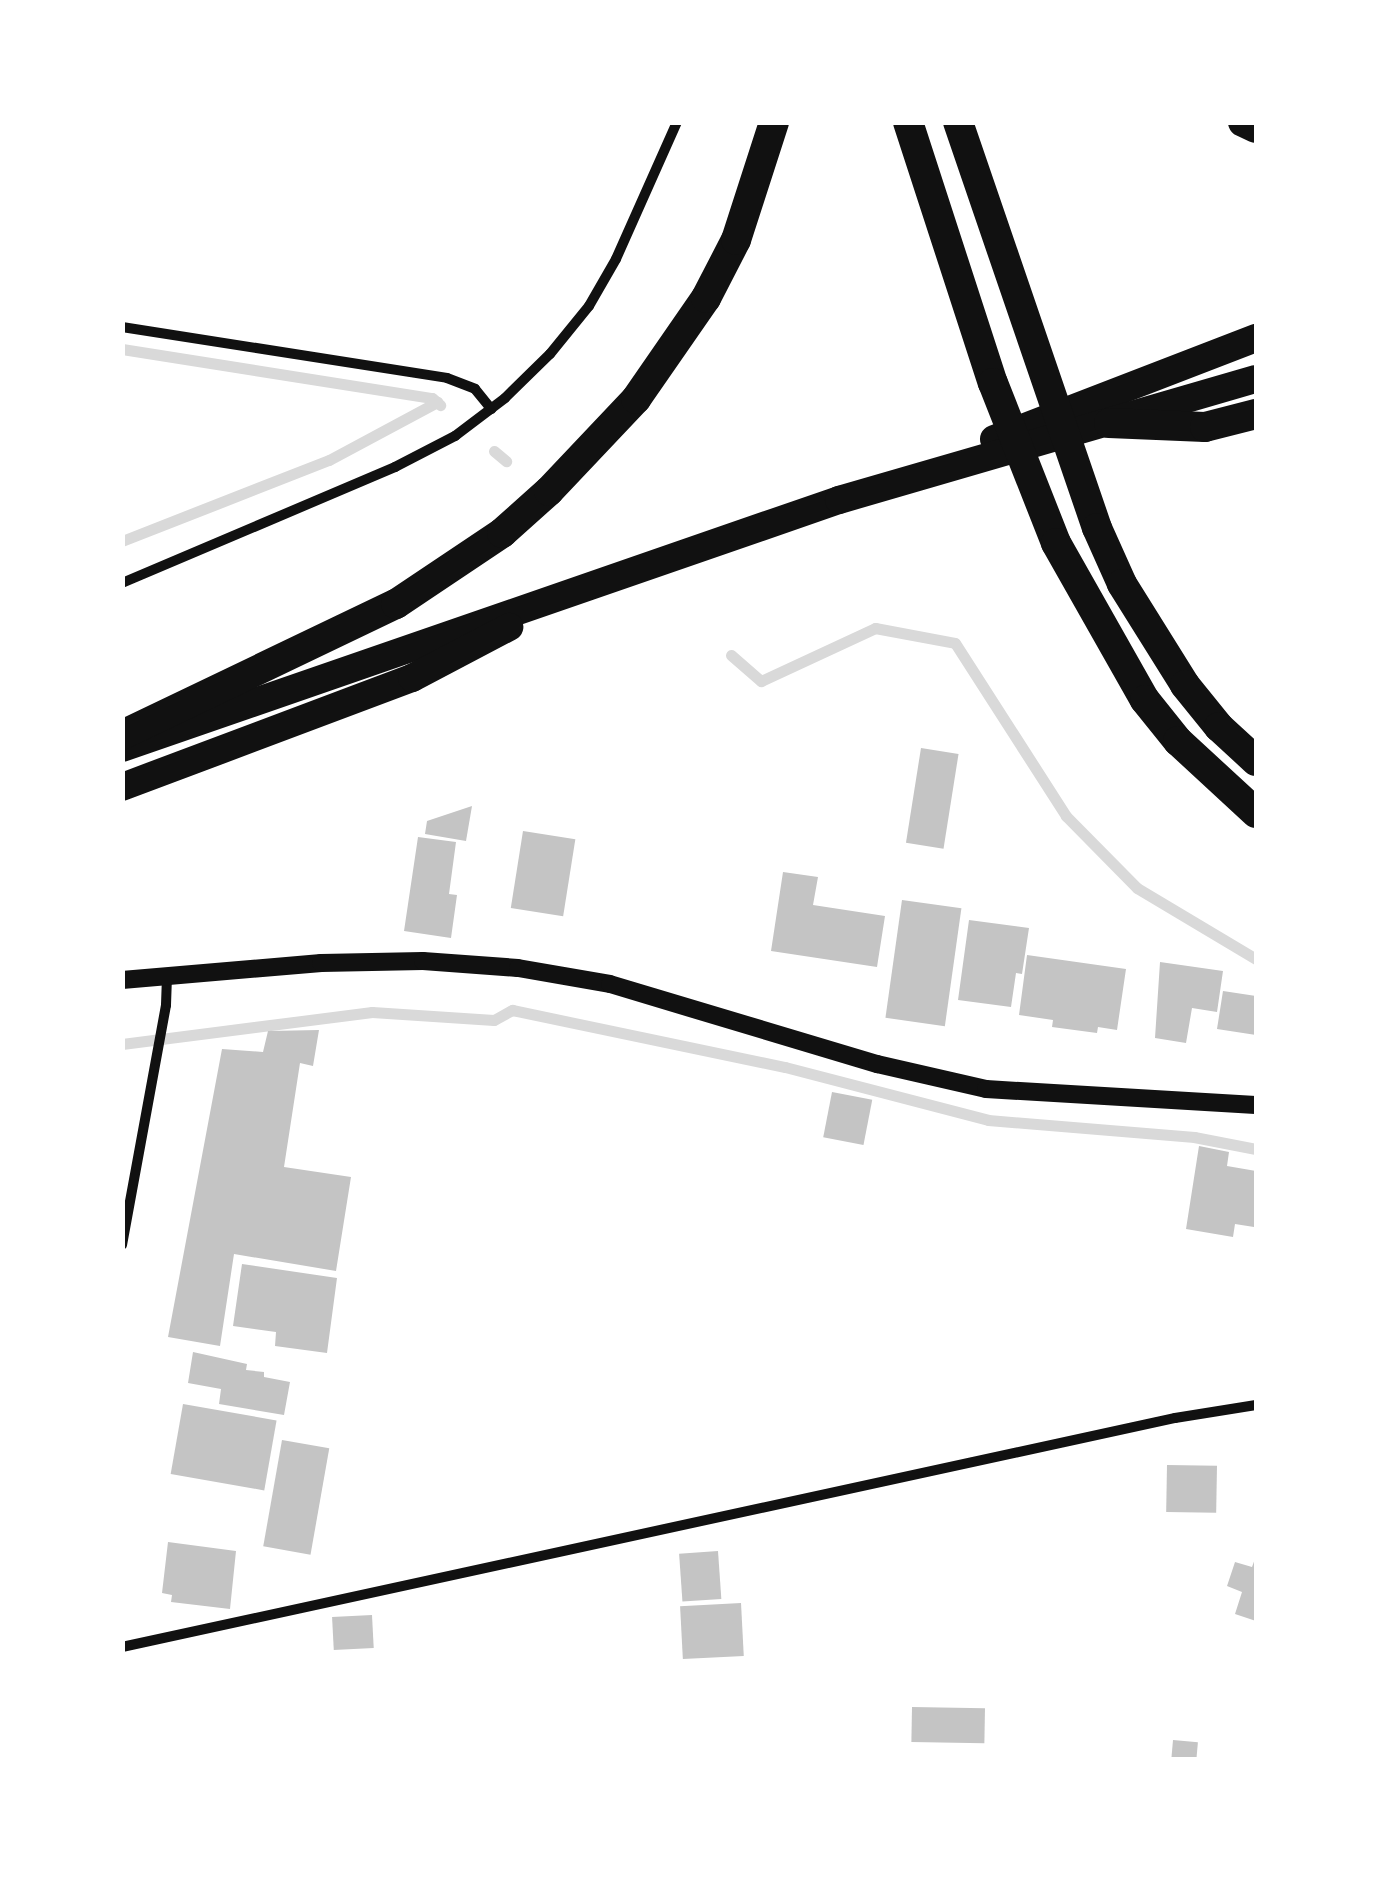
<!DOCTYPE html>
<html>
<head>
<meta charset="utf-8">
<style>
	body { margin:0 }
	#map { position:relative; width:1379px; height:1882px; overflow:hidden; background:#fff; font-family:"Times New Roman",serif }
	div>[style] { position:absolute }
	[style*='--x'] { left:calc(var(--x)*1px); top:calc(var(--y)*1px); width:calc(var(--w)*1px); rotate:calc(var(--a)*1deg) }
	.stream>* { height:11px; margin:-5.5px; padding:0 5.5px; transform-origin:5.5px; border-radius:5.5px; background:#d9d9d9 }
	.building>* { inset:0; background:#c4c4c4; transform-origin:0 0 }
	.minor>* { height:10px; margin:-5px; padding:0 5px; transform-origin:5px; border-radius:5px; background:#111 }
	.tertiary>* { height:18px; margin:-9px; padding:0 9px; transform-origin:9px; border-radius:9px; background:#111 }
	.trunk>* { height:28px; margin:-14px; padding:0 14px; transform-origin:14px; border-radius:14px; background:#111 }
	.motorway>* { height:30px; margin:-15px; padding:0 15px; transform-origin:15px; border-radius:15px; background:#111 }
	span { translate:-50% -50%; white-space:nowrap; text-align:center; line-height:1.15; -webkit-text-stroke:10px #fff; paint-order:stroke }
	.frame { position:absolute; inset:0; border:125px solid #fff; pointer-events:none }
</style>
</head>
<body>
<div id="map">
	<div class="stream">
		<div style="--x:122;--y:349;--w:314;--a:9"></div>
		<div style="--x:432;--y:398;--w:11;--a:41"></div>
		<div style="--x:494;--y:451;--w:16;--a:40"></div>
		<div style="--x:122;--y:541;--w:222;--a:-21.4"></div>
		<div style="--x:329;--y:460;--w:123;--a:-28.2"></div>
		<div style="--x:731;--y:655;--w:40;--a:41"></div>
		<div style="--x:761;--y:681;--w:126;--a:-24.9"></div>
		<div style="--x:875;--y:628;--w:81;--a:10.6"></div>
		<div style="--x:955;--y:643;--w:206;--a:57.3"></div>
		<div style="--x:1066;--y:816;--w:101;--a:45.4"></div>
		<div style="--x:1137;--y:888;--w:139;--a:30.8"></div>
		<div style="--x:122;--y:1044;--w:252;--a:-7.3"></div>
		<div style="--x:372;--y:1012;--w:122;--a:3.8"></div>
		<div style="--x:494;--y:1020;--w:21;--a:-29"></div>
		<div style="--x:512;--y:1010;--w:279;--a:11.8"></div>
		<div style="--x:785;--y:1067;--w:210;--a:14.6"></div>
		<div style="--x:988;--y:1120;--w:207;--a:4.7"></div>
		<div style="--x:1194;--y:1137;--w:63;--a:11"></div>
	</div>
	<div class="building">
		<div style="left:921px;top:748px;width:38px;height:96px;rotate:9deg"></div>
		<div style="clip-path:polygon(472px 806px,466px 841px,425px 834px,427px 821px)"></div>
		<div style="left:523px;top:831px;width:53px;height:78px;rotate:9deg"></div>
		<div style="clip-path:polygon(418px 837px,456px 842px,449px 894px,457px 895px,451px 938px,404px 931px)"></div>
		<div style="clip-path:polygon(783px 872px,818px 877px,813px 905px,885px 916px,877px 967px,771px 951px)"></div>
		<div style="left:902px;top:900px;width:60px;height:119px;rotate:8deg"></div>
		<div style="clip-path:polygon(969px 920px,1029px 928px,1022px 974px,1016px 973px,1011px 1007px,958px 1000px)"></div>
		<div style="clip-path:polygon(1027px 955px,1126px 969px,1117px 1030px,1098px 1027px,1097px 1033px,1052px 1027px,1053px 1020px,1019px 1015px)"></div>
		<div style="clip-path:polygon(1160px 962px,1223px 971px,1217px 1012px,1192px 1008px,1186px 1043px,1155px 1038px)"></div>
		<div style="clip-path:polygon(1223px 991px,1256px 996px,1256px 1035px,1217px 1029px)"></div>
		<div style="clip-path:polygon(319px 1030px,313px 1066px,300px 1063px,284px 1167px,351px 1177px,336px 1271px,234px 1254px,220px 1346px,168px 1337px,222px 1049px,263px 1052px,268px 1031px)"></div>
		<div style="left:832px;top:1092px;width:41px;height:46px;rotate:11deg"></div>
		<div style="clip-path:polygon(1199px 1146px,1229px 1152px,1227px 1166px,1256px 1171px,1254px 1227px,1235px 1224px,1233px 1237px,1186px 1229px)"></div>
		<div style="clip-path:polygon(242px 1264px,337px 1278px,327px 1353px,275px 1346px,276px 1332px,233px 1326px)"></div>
		<div style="clip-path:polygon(193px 1352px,247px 1364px,246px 1370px,264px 1372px,264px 1377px,290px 1382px,284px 1415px,219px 1404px,221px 1389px,188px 1383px)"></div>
		<div style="left:183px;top:1404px;width:95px;height:71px;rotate:10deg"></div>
		<div style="left:282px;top:1440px;width:48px;height:108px;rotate:10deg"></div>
		<div style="left:1167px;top:1465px;width:50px;height:47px;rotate:1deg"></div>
		<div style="clip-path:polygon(168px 1542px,236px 1551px,230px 1609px,171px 1602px,172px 1595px,162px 1593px)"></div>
		<div style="left:718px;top:1551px;width:48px;height:39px;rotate:86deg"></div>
		<div style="clip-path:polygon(1256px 1556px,1256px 1621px,1235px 1614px,1242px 1592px,1227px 1586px,1235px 1562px,1252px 1567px)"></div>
		<div style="left:741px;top:1603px;width:53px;height:61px;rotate:87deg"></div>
		<div style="left:372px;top:1615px;width:33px;height:40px;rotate:87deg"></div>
		<div style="left:912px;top:1707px;width:73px;height:35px;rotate:1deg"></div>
		<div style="left:1173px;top:1740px;width:25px;height:20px;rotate:5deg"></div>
	</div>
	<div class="minor">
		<div style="--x:122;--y:327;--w:329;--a:8.9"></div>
		<div style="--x:447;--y:378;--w:30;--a:21"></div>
		<div style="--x:475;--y:389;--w:26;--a:51"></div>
		<div style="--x:122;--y:583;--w:297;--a:-23"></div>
		<div style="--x:395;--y:467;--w:68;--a:-27.3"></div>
		<div style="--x:455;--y:436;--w:63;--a:-37.2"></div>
		<div style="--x:505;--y:398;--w:63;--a:-44.4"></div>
		<div style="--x:550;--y:354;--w:62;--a:-50.9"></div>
		<div style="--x:589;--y:306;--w:54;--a:-60.1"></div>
		<div style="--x:616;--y:259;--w:150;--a:-66"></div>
		<div style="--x:122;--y:1245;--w:244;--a:-79.6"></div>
		<div style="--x:166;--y:1005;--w:28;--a:-88"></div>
		<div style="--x:122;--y:1647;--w:1078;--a:-12.27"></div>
		<div style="--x:1175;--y:1418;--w:82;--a:-9.1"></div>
	</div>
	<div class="tertiary">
		<div style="--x:122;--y:980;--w:200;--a:-4.9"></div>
		<div style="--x:321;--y:963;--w:102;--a:-1.1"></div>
		<div style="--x:423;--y:961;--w:95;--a:4.2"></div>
		<div style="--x:518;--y:968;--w:93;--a:9.9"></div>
		<div style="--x:610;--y:984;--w:279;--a:16.7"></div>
		<div style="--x:877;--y:1064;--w:112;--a:12.9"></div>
		<div style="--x:986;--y:1089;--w:270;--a:3.4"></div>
	</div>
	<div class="trunk">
		<div style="--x:994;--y:439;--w:281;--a:-21.1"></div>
		<div style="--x:122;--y:748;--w:759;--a:-19.08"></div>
		<div style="--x:839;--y:500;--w:434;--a:-16.2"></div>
		<div style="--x:122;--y:787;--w:310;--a:-20.6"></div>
		<div style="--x:412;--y:678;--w:110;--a:-27.7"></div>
	</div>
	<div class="motorway">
		<div style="--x:908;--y:122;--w:274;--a:72"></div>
		<div style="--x:993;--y:383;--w:172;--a:68.5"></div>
		<div style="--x:1056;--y:543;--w:180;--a:60.5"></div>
		<div style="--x:1145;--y:700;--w:53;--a:51.2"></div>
		<div style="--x:1178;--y:741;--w:106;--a:42.7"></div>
		<div style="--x:958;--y:122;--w:429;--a:71.1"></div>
		<div style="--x:1097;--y:528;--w:61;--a:65.9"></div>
		<div style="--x:1122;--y:584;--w:119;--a:58"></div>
		<div style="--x:1185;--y:685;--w:54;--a:51"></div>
		<div style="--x:1219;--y:727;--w:50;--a:42.6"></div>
		<div style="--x:1243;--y:122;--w:14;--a:25"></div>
		<div style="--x:1109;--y:423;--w:96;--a:2.4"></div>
		<div style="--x:1205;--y:427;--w:53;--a:-14.3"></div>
		<div style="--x:122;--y:735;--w:304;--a:-25.6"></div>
		<div style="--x:396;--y:604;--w:128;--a:-33.8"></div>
		<div style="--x:502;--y:533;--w:63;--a:-41.8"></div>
		<div style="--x:549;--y:491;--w:127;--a:-46.6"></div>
		<div style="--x:636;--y:399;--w:123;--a:-55.3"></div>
		<div style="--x:706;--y:298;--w:65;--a:-62.7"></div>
		<div style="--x:736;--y:240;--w:124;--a:-72.1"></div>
	</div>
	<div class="frame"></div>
</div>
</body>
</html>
